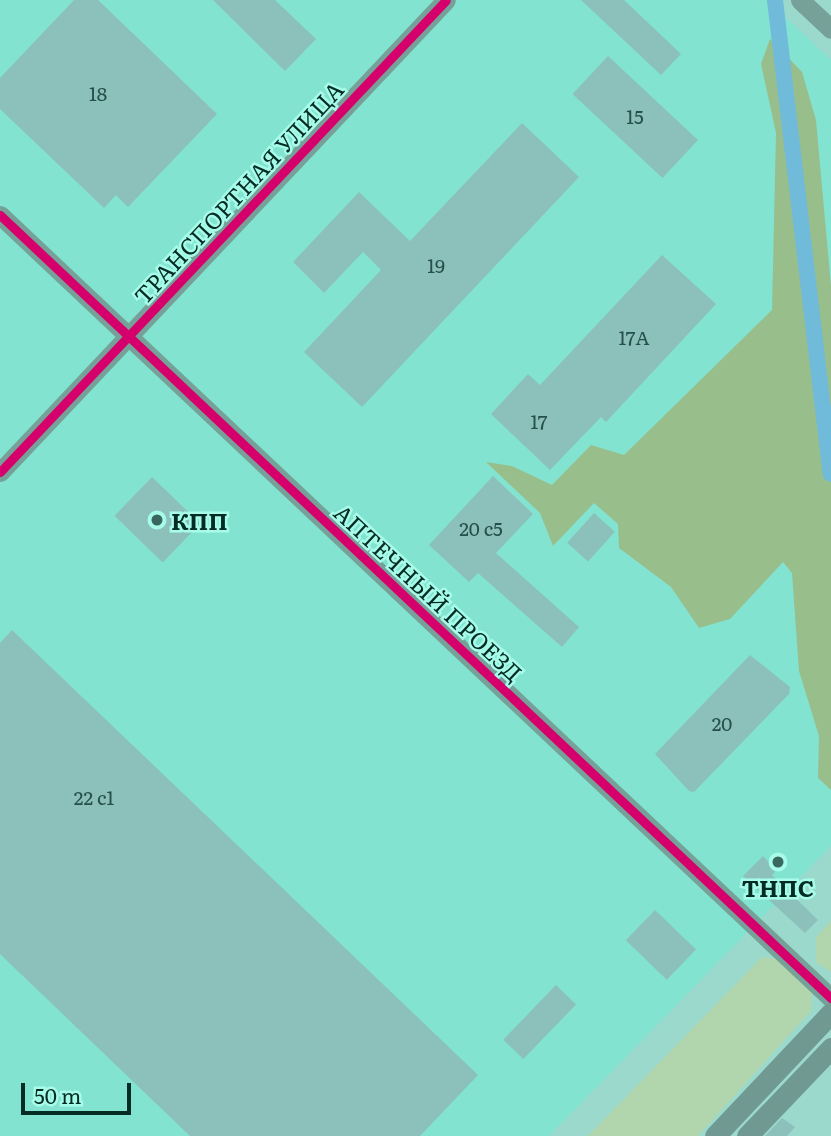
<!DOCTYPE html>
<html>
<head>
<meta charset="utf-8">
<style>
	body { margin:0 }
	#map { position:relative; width:831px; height:1136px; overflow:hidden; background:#9bd9cd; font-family:Literata,serif }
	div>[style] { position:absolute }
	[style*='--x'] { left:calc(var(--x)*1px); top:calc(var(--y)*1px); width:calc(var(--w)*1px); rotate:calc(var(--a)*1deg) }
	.built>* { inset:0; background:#82e3d1 }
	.green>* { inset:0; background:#b1d6ae }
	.forest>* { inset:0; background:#98be8c }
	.canal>* { height:16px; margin:-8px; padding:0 8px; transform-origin:8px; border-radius:8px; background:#70bada }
	.building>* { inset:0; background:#8cc0bb; transform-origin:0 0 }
	.secondary>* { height:19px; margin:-9.5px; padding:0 9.5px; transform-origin:9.5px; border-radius:9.5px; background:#76a199 }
	.primary>* { height:21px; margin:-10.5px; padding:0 10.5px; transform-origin:10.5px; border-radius:10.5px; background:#709992 }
	.cycleway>* { height:9px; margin:-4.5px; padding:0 4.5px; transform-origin:4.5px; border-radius:4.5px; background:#d6006c }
	.dots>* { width:19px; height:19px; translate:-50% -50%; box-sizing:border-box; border:4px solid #a6fbe9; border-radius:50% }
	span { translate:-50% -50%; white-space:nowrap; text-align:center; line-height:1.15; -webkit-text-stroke:5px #a6fbe9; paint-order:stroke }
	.number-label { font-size:19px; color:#26504a }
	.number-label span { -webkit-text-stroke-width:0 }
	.street-label { font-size:23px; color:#042b24 }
	.poi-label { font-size:23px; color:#042b24; font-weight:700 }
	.left { translate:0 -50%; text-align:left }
	.scale { position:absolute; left:21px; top:1083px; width:110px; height:32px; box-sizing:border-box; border:4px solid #042b24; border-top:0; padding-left:9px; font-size:21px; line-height:24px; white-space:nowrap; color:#042b24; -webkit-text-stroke:5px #a6fbe9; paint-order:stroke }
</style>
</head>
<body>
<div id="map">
	<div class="built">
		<div style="clip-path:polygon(0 0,767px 0,831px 60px,831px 846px,549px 1136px,0 1136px)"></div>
	</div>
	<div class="green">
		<div style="clip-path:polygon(831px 921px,831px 972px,816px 962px,816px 937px)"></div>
		<div style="clip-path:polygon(762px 957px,783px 960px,812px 993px,811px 1011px,698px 1136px,588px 1136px)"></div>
	</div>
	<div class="forest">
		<div style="clip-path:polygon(770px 39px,802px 72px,816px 120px,831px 286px,831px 790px,818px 778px,819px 736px,799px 671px,792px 573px,783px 562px,730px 619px,699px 628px,671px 587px,619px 548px,618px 524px,594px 503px,553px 546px,540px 513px,486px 462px,512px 466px,552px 485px,591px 445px,624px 455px,772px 310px,776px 133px,761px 64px)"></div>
	</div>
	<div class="canal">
		<div style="--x:775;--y:0;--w:477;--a:83.3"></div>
	</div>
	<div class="building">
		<div style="clip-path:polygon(74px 0,98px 0,217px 114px,128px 207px,116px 195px,104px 208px,0 109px,0 78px)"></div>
		<div style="clip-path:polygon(213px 0,275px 0,316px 39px,285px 71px)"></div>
		<div style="clip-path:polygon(581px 0,624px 0,681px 54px,661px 75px)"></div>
		<div style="left:608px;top:56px;width:123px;height:52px;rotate:43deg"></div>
		<div style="clip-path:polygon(522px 123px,579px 177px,362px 407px,304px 352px,381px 270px,363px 252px,324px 293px,293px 262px,359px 192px,410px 241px)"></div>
		<div style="clip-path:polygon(662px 255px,716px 304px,606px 422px,601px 417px,550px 470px,491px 414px,528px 374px,540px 385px)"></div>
		<div style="clip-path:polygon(493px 476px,533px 514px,496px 553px,579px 627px,562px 647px,478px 573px,469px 582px,429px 545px)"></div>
		<div style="left:152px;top:477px;width:67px;height:54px;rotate:44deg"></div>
		<div style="left:594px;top:513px;width:28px;height:40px;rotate:42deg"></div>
		<div style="clip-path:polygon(12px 630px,478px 1075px,420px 1136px,190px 1136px,0 954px,0 643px)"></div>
		<div style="clip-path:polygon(750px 655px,790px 687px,789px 694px,694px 792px,689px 791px,655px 754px)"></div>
		<div style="clip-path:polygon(763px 856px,777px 870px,772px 875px,818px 920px,805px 933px,743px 876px)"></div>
		<div style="left:655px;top:910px;width:57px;height:42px;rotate:44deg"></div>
		<div style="left:556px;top:985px;width:28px;height:76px;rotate:44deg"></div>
		<div style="clip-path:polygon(782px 1118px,795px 1127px,787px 1136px,765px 1136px)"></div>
	</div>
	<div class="secondary">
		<div style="--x:800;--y:0;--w:42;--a:43.1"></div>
		<div style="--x:0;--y:215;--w:1142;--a:43.3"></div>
		<div style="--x:0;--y:472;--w:649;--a:-46.62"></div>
	</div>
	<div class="primary">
		<div style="--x:715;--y:1136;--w:169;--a:-46.7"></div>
		<div style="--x:747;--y:1136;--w:122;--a:-46.3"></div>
	</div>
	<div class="cycleway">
		<div style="--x:0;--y:215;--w:1142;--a:43.3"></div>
		<div style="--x:0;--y:472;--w:649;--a:-46.62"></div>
	</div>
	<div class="dots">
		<div style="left:157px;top:520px;background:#39685f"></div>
		<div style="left:778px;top:862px;background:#39685f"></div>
	</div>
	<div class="number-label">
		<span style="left:98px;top:94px">18</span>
		<span style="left:635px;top:117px">15</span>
		<span style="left:436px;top:266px">19</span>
		<span style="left:634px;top:338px">17А</span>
		<span style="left:539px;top:422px">17</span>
		<span style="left:481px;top:529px">20 с5</span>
		<span style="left:722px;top:724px">20</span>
		<span style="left:94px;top:798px">22 с1</span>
	</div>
	<div class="street-label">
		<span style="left:238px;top:192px;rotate:-47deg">ТРАНСПОРТНАЯ УЛИЦА</span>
		<span style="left:429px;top:592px;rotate:43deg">АПТЕЧНЫЙ ПРОЕЗД</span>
	</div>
	<div class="poi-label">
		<span class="left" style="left:171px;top:520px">КПП</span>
		<span style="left:778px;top:887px">ТНПС</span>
	</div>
	<div class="scale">50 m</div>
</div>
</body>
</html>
